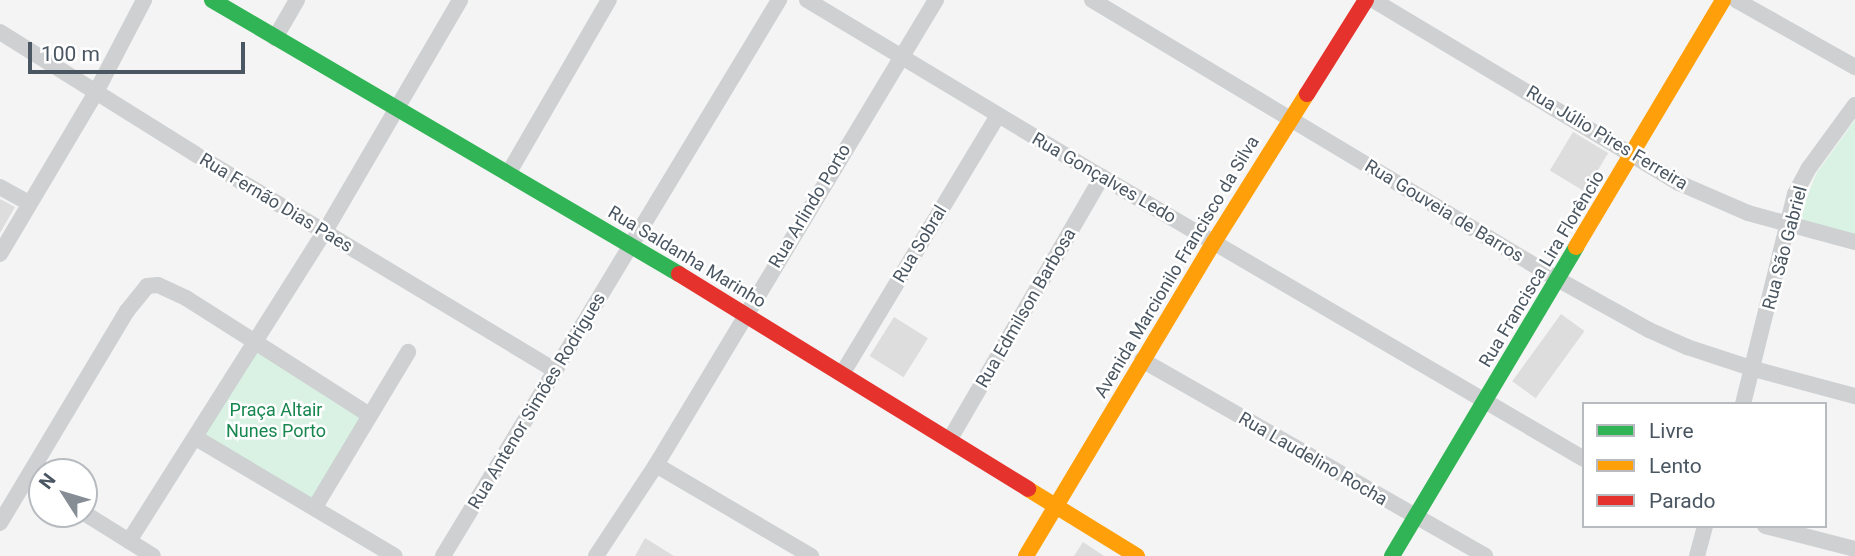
<!DOCTYPE html>
<html>
<head>
<meta charset="utf-8">
<style>
	body { margin:0 }
	#map { position:relative; width:1855px; height:556px; overflow:hidden; background:#f4f4f4; font-family:Roboto,sans-serif }
	div>[style] { position:absolute }
	[style*='--x'] { left:calc(var(--x)*1px); top:calc(var(--y)*1px); width:calc(var(--w)*1px); rotate:calc(var(--a)*1deg) }
	.green>* { inset:0; background:#d9f2e3; transform-origin:0 0 }
	.building>* { inset:0; background:#ddddde; transform-origin:0 0 }
	.street>* { height:16px; margin:-8px; padding:0 8px; transform-origin:8px; border-radius:8px; background:#ced0d2 }
	.fast>* { height:16px; margin:-8px; padding:0 8px; transform-origin:8px; border-radius:8px; background:#30b455 }
	.slow>* { height:16px; margin:-8px; padding:0 8px; transform-origin:8px; border-radius:8px; background:#ff9f0a }
	.jam>* { height:16px; margin:-8px; padding:0 8px; transform-origin:8px; border-radius:8px; background:#e5322d }
	span { translate:-50% -50%; white-space:nowrap; text-align:center; line-height:1.15; -webkit-text-stroke:5px #fff; paint-order:stroke }
	.street-label { font-size:18px; color:#4a5661 }
	.park-label { font-size:18px; color:#17864f }
	.legend { position:absolute; left:1582px; top:402px; width:245px; height:126px; box-sizing:border-box; background:#fff; border:2px solid #b7bbc0; margin:0; padding:9px 12px; list-style:none; font-size:21px; color:#4a5661 }
	.legend li { display:flex; align-items:center; gap:14px; height:35px }
	.legend b { width:35px; border:2px solid #b7bbc0 }
	.north { position:absolute; left:28px; top:458px; width:70px; height:70px; box-sizing:border-box; background:#fff; border:2px solid #b7bbc0; border-radius:50%; rotate:307deg; font-size:19px; font-weight:700; line-height:28px; text-align:center; color:#4a5661 }
	.north::after { content:''; display:block; margin:auto; width:24px; height:32px; background:#868d94; clip-path:polygon(50% 0,100% 100%,50% 72%,0 100%) }
	.scale { position:absolute; left:28px; top:42px; width:217px; height:32px; box-sizing:border-box; border:4px solid #4a5661; border-top:0; padding-left:9px; font-size:21px; line-height:24px; white-space:nowrap; color:#4a5661; -webkit-text-stroke:5px #fff; paint-order:stroke }
</style>
</head>
<body>
<div id="map">
	<div class="green">
		<div style="clip-path:polygon(1855px 120px,1855px 235px,1804px 221px,1801px 213px,1816px 174px)"></div>
		<div style="left:254px;top:344px;width:136px;height:110px;rotate:31deg"></div>
	</div>
	<div class="building">
		<div style="left:1573px;top:132px;width:41px;height:45px;rotate:31deg"></div>
		<div style="clip-path:polygon(0 199px,15px 207px,0 233px)"></div>
		<div style="left:1561px;top:314px;width:29px;height:83px;rotate:36deg"></div>
		<div style="left:894px;top:317px;width:40px;height:46px;rotate:32deg"></div>
		<div style="clip-path:polygon(645px 538px,674px 556px,635px 556px)"></div>
		<div style="clip-path:polygon(1083px 542px,1104px 556px,1074px 556px)"></div>
	</div>
	<div class="street">
		<div style="--x:807;--y:0;--w:344;--a:31"></div>
		<div style="--x:1102;--y:177;--w:558;--a:30.33"></div>
		<div style="--x:1092;--y:0;--w:545;--a:30.95"></div>
		<div style="--x:1559;--y:280;--w:103;--a:29.1"></div>
		<div style="--x:1649;--y:330;--w:42;--a:24.1"></div>
		<div style="--x:1687;--y:347;--w:71;--a:18.2"></div>
		<div style="--x:1754;--y:369;--w:105;--a:15"></div>
		<div style="--x:1373;--y:0;--w:357;--a:30.9"></div>
		<div style="--x:1679;--y:183;--w:75;--a:23.5"></div>
		<div style="--x:1748;--y:213;--w:111;--a:15.2"></div>
		<div style="--x:1736;--y:0;--w:137;--a:29.4"></div>
		<div style="--x:0;--y:32;--w:230;--a:32"></div>
		<div style="--x:195;--y:154;--w:419;--a:31"></div>
		<div style="--x:275;--y:38;--w:44;--a:-59.9"></div>
		<div style="--x:508;--y:174;--w:201;--a:-59.9"></div>
		<div style="--x:0;--y:187;--w:33;--a:29"></div>
		<div style="--x:0;--y:254;--w:188;--a:-59.3"></div>
		<div style="--x:96;--y:92;--w:104;--a:-62.4"></div>
		<div style="--x:1142;--y:360;--w:395;--a:29.7"></div>
		<div style="--x:842;--y:374;--w:302;--a:-58.9"></div>
		<div style="--x:1743;--y:404;--w:216;--a:-76.1"></div>
		<div style="--x:1795;--y:194;--w:30;--a:-62"></div>
		<div style="--x:1809;--y:168;--w:78;--a:-53.9"></div>
		<div style="--x:196;--y:438;--w:231;--a:30.7"></div>
		<div style="--x:950;--y:439;--w:303;--a:-59.9"></div>
		<div style="--x:656;--y:465;--w:180;--a:30.4"></div>
		<div style="--x:315;--y:507;--w:181;--a:-59"></div>
		<div style="--x:84;--y:513;--w:81;--a:31.9"></div>
		<div style="--x:0;--y:523;--w:247;--a:-59.1"></div>
		<div style="--x:127;--y:311;--w:32;--a:-51"></div>
		<div style="--x:147;--y:286;--w:11;--a:-5"></div>
		<div style="--x:158;--y:285;--w:31;--a:25"></div>
		<div style="--x:186;--y:298;--w:218;--a:32.5"></div>
		<div style="--x:1765;--y:526;--w:93;--a:14.3"></div>
		<div style="--x:129;--y:541;--w:365;--a:-57.7"></div>
		<div style="--x:324;--y:233;--w:270;--a:-59.7"></div>
		<div style="--x:443;--y:556;--w:650;--a:-58.85"></div>
		<div style="--x:596;--y:556;--w:109;--a:-56.6"></div>
		<div style="--x:656;--y:465;--w:543;--a:-58.95"></div>
		<div style="--x:1697;--y:556;--w:31;--a:-75"></div>
	</div>
	<div class="fast">
		<div style="--x:212;--y:0;--w:541;--a:30.4"></div>
		<div style="--x:1392;--y:556;--w:360;--a:-59.2"></div>
	</div>
	<div class="slow">
		<div style="--x:1576;--y:247;--w:287;--a:-59.2"></div>
		<div style="--x:1028;--y:489;--w:128;--a:31.6"></div>
		<div style="--x:1026;--y:556;--w:366;--a:-59.1"></div>
		<div style="--x:1214;--y:242;--w:175;--a:-57.9"></div>
	</div>
	<div class="jam">
		<div style="--x:1307;--y:94;--w:111;--a:-57.9"></div>
		<div style="--x:679;--y:274;--w:410;--a:31.6"></div>
	</div>
	<div class="street-label">
		<span style="left:1607px;top:138px;rotate:31deg">Rua Júlio Pires Ferreira</span>
		<span style="left:1104px;top:178px;rotate:30deg">Rua Gonçalves Ledo</span>
		<span style="left:276px;top:203px;rotate:31deg">Rua Fernão Dias Paes</span>
		<span style="left:810px;top:206px;rotate:-59deg">Rua Arlindo Porto</span>
		<span style="left:1444px;top:211px;rotate:31deg">Rua Gouveia de Barros</span>
		<span style="left:920px;top:244px;rotate:-59deg">Rua Sobral</span>
		<span style="left:1785px;top:248px;rotate:-75deg">Rua São Gabriel</span>
		<span style="left:687px;top:257px;rotate:31deg">Rua Saldanha Marinho</span>
		<span style="left:1177px;top:267px;rotate:-59deg">Avenida Marcionilo Francisco da Silva</span>
		<span style="left:1542px;top:269px;rotate:-59deg">Rua Francisca Lira Florêncio</span>
		<span style="left:1026px;top:308px;rotate:-60deg">Rua Edmilson Barbosa</span>
		<span style="left:537px;top:401px;rotate:-59deg">Rua Antenor Simões Rodrigues</span>
		<span style="left:1313px;top:459px;rotate:30deg">Rua Laudelino Rocha</span>
	</div>
	<div class="park-label">
		<span style="left:276px;top:421px">Praça Altair<br>Nunes Porto</span>
	</div>
	<ul class="legend">
	<li><b style="height:9px;background:#30b455"></b>Livre</li>
	<li><b style="height:9px;background:#ff9f0a"></b>Lento</li>
	<li><b style="height:9px;background:#e5322d"></b>Parado</li>
	</ul>
	<div class="north">N</div>
	<div class="scale">100 m</div>
</div>
</body>
</html>
